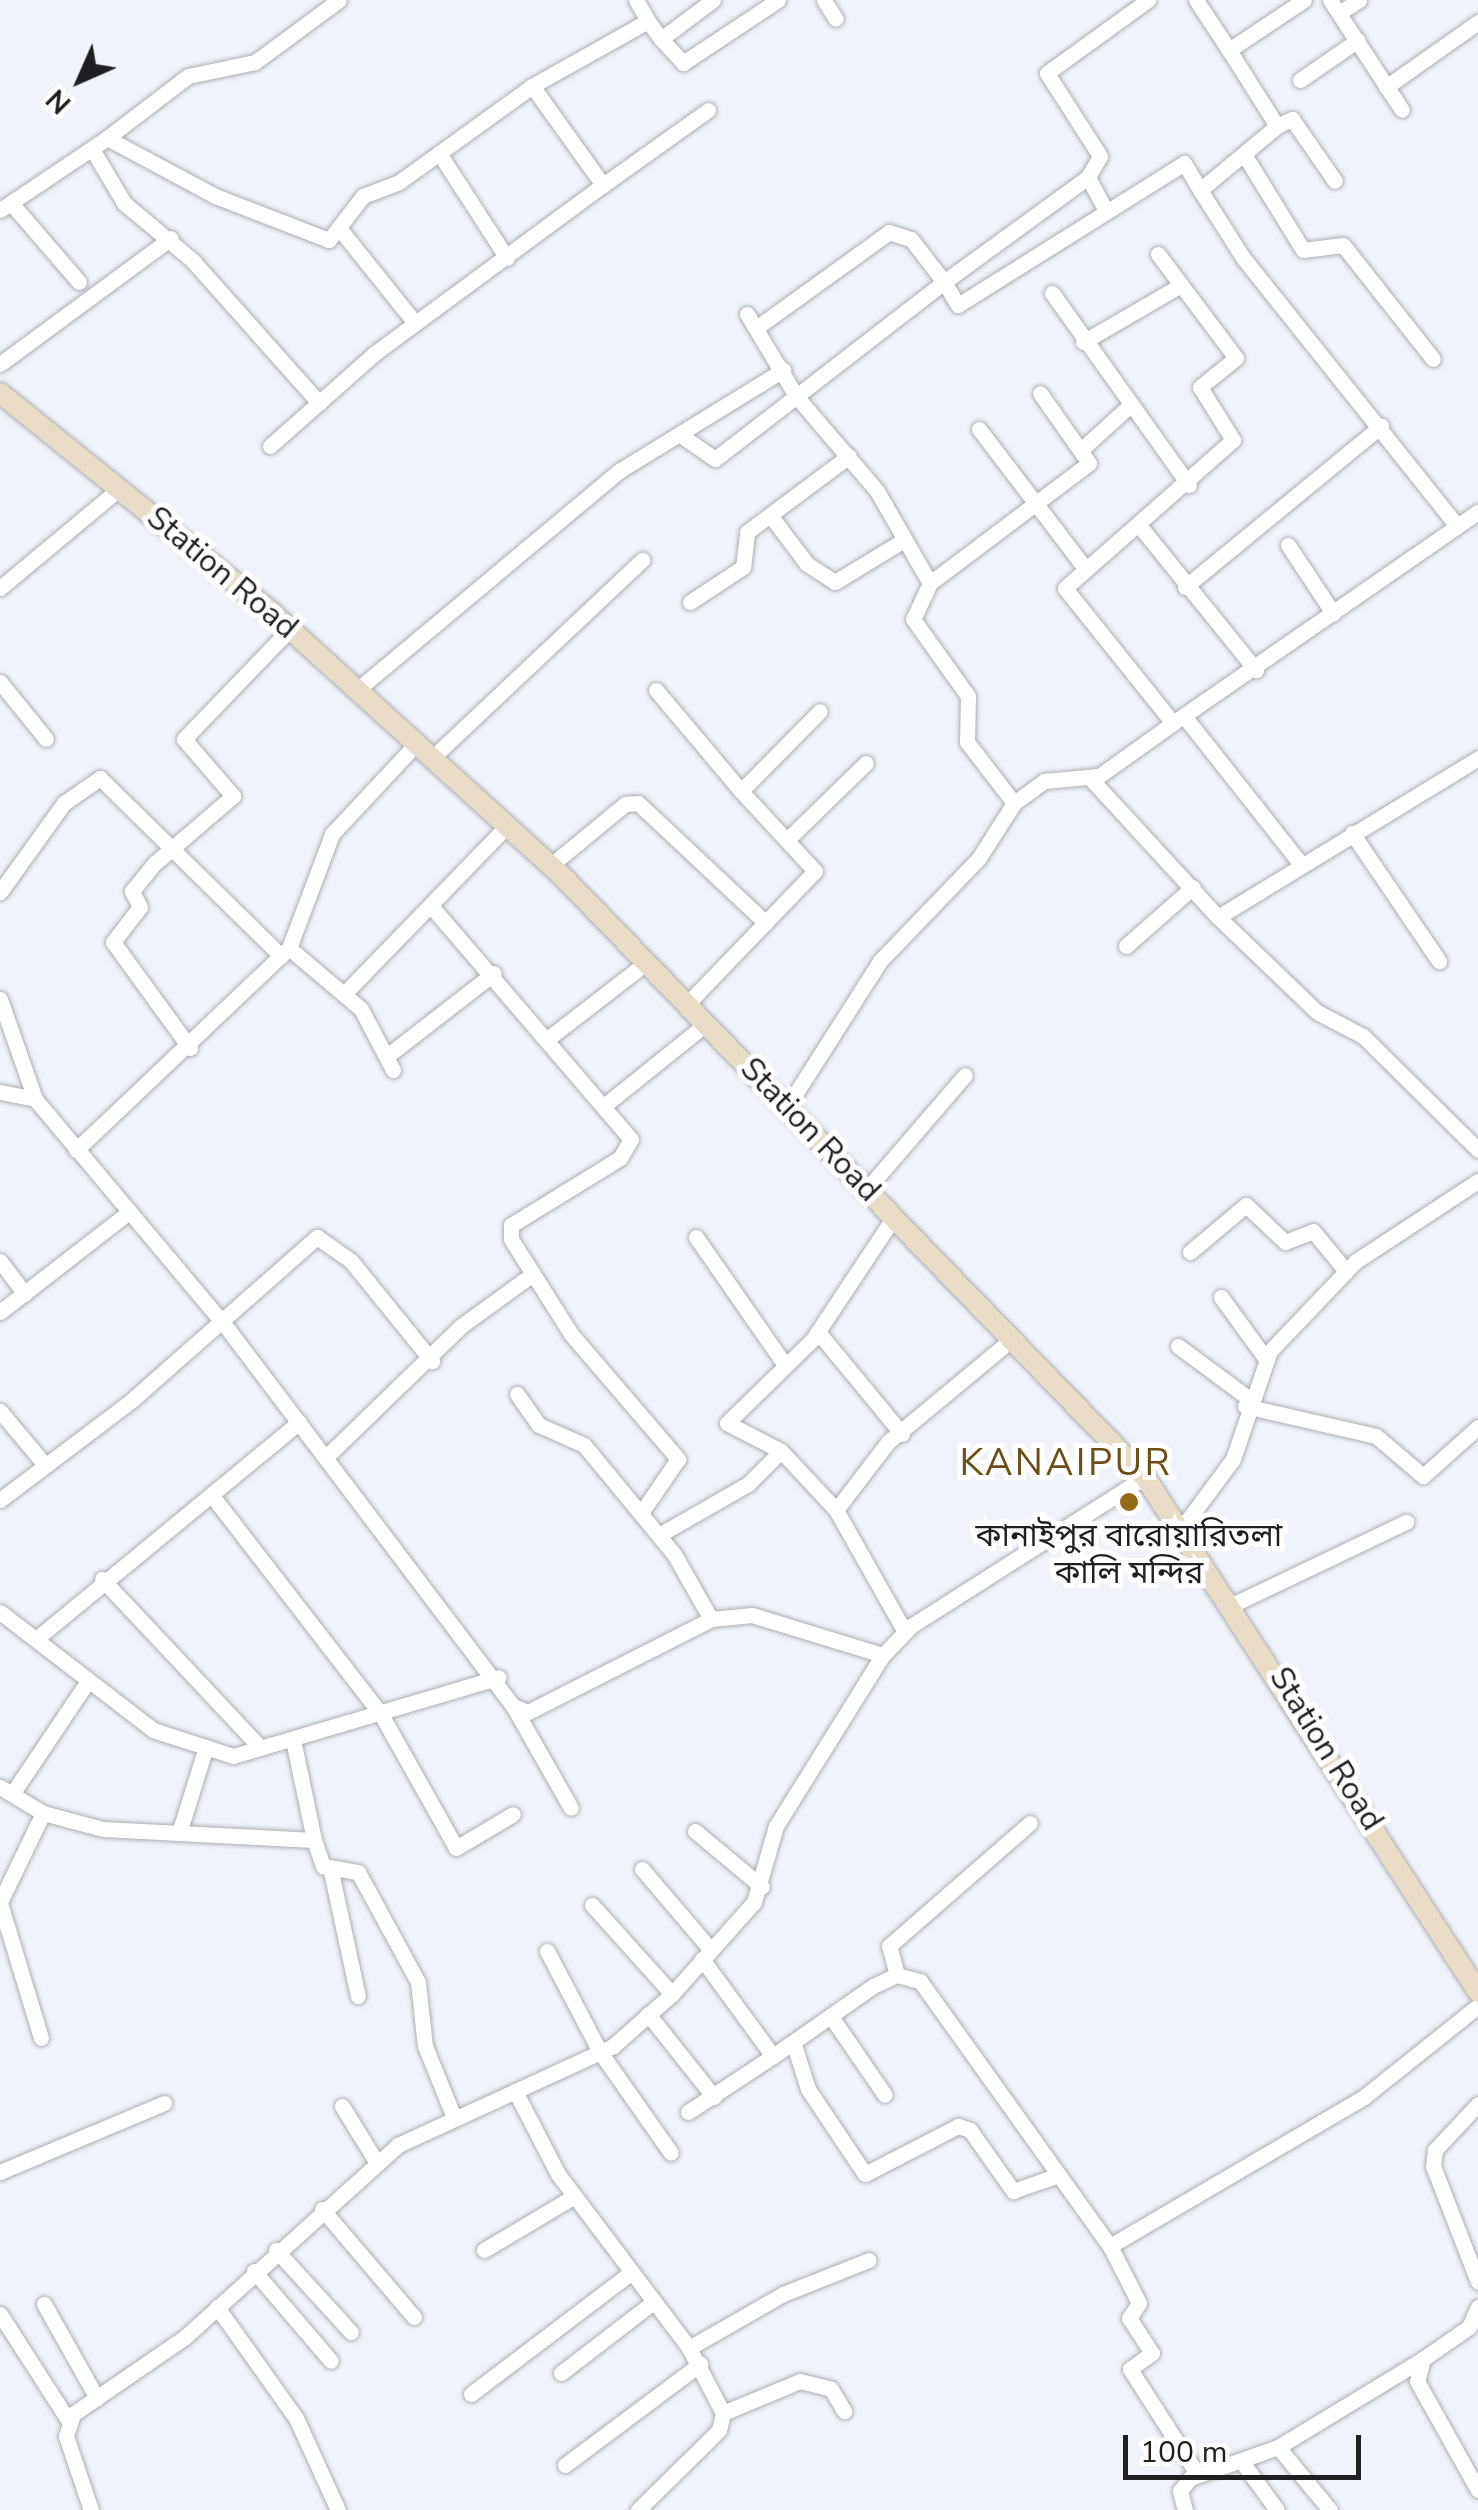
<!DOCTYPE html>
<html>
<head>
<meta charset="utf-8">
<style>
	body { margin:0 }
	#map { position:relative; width:1478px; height:2510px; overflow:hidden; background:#f0f4fa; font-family:"Nunito Sans","Noto Sans Bengali",sans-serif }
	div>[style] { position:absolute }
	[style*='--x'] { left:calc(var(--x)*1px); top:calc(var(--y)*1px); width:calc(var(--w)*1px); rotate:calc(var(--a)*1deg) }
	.roads { filter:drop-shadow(0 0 2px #abafb4) drop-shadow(0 0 2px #abafb4) }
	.minor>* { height:15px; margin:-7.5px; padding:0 7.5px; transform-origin:7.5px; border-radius:7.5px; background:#fff }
	.secondary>* { height:20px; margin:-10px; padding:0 10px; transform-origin:10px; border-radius:10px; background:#e8dcc6 }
	.dots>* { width:28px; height:28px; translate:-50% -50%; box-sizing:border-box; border:5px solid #fff; border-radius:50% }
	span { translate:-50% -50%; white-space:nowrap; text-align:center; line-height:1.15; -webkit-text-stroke:10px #fff; paint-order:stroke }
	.street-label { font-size:32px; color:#1e1f21 }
	.poi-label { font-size:32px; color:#1e1f21 }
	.quarter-label { font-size:38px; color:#6c4f18; letter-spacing:2.5px }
	.north { position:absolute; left:30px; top:30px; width:100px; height:100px; -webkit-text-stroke:8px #fff; paint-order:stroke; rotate:225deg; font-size:28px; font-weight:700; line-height:40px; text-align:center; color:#1e1f21 }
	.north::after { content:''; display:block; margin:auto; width:35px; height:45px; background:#1e1f21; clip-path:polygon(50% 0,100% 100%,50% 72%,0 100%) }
	.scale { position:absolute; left:1123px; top:2435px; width:238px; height:45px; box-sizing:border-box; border:5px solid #1e1f21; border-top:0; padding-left:12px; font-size:30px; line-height:35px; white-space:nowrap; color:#1e1f21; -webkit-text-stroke:8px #fff; paint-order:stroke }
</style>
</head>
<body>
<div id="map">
	<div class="roads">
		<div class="minor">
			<div style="--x:636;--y:0;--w:24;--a:60"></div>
			<div style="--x:824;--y:0;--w:22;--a:58"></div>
			<div style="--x:1196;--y:0;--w:60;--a:56.6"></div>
			<div style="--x:1330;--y:0;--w:131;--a:56.8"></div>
			<div style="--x:1339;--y:13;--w:24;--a:-33"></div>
			<div style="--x:661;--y:39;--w:33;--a:47"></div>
			<div style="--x:683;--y:63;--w:114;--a:-33.6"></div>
			<div style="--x:1300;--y:80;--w:70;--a:-34.6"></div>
			<div style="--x:1386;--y:87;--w:113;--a:-35.2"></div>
			<div style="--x:1277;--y:126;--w:17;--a:-25"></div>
			<div style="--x:1292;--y:119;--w:75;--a:55.3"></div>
			<div style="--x:107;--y:138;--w:102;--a:-37.4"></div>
			<div style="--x:188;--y:76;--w:68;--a:-11.8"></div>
			<div style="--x:255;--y:62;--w:104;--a:-36.4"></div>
			<div style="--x:92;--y:149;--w:63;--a:59.3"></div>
			<div style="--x:124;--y:203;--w:90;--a:40"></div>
			<div style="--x:193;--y:261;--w:190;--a:48.4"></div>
			<div style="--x:439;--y:153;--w:125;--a:57.1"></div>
			<div style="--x:1245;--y:156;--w:110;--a:58.3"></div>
			<div style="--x:1303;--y:250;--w:40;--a:-7.1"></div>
			<div style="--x:1343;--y:245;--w:145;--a:51.7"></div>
			<div style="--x:603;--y:185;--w:129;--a:-35.5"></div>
			<div style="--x:1200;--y:190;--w:82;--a:57.5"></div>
			<div style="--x:1244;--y:259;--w:342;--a:51.4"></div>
			<div style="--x:11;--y:203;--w:104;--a:49.3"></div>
			<div style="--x:0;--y:210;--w:129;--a:-33.9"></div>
			<div style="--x:107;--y:138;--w:123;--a:28.2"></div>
			<div style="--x:215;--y:196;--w:122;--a:21.1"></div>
			<div style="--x:329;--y:240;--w:56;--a:-52.3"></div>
			<div style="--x:363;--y:196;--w:39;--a:-21"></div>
			<div style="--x:399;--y:182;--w:164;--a:-35.8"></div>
			<div style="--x:532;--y:86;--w:133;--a:-29.3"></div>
			<div style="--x:648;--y:21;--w:22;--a:54"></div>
			<div style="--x:661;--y:39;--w:65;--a:-36.9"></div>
			<div style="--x:1106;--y:211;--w:38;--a:-118"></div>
			<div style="--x:1088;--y:177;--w:24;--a:-60"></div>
			<div style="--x:1100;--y:156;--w:98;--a:-122.6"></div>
			<div style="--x:1047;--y:73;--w:125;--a:-35.9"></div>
			<div style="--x:339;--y:228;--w:122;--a:51.3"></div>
			<div style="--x:1052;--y:293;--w:236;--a:54.5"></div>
			<div style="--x:747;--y:314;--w:96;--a:59.1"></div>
			<div style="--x:796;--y:396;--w:125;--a:49.5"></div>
			<div style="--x:877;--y:491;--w:106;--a:60.1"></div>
			<div style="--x:930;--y:583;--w:40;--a:115"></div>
			<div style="--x:913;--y:619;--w:95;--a:54.5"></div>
			<div style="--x:968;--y:696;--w:46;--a:91.2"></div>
			<div style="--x:967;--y:742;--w:77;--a:52.4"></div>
			<div style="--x:1014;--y:803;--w:65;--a:122.5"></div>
			<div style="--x:979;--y:858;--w:143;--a:133.9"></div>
			<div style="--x:880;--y:961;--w:173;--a:122.5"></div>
			<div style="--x:756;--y:328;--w:164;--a:-35.8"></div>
			<div style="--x:889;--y:232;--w:23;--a:18"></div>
			<div style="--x:911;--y:239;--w:54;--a:52.5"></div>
			<div style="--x:944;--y:282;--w:178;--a:-36.1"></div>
			<div style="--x:1083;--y:342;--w:113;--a:-30.2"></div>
			<div style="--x:0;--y:364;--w:212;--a:-36.4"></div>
			<div style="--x:979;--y:429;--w:173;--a:52.7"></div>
			<div style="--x:682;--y:436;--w:40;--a:34.9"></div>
			<div style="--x:715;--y:459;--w:289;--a:-37.7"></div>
			<div style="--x:944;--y:282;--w:27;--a:59"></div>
			<div style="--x:958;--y:305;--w:267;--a:-32.1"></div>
			<div style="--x:1184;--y:163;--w:31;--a:59"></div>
			<div style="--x:1200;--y:190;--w:100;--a:-39.7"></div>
			<div style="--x:1277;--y:126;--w:90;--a:-122.3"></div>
			<div style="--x:1229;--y:50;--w:90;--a:-33.7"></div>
			<div style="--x:270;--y:446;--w:140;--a:-41.5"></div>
			<div style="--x:375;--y:353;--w:283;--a:-36.4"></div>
			<div style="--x:603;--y:185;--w:122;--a:-125.6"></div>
			<div style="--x:1083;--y:448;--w:61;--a:-42.3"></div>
			<div style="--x:770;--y:515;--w:61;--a:52.9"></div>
			<div style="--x:807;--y:564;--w:33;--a:33"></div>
			<div style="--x:835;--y:582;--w:81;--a:-31.3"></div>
			<div style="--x:1138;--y:524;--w:188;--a:51.1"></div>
			<div style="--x:1288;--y:545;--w:82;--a:56.5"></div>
			<div style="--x:930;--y:583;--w:199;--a:-37"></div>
			<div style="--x:1089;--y:463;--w:85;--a:-125"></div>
			<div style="--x:1185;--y:587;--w:254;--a:-39.4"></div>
			<div style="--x:0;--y:588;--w:156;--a:-39.8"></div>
			<div style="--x:690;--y:602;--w:64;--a:-33.4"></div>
			<div style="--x:743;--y:567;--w:35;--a:-83"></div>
			<div style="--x:747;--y:532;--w:127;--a:-36.7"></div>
			<div style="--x:0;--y:682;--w:73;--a:51.1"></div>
			<div style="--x:357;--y:690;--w:341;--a:-39.9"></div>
			<div style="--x:619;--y:471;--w:193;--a:-31.6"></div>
			<div style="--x:656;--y:690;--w:132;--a:49.9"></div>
			<div style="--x:1184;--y:716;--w:187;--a:51.7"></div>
			<div style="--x:1173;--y:723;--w:371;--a:-34.7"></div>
			<div style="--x:432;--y:758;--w:289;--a:-43.3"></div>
			<div style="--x:1090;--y:778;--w:189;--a:47.4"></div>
			<div style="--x:1218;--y:917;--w:305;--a:-31.4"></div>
			<div style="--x:1014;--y:803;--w:37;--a:-36"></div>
			<div style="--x:1044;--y:781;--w:55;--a:-5.2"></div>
			<div style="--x:1099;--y:776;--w:91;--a:-35.6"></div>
			<div style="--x:1173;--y:723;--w:173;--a:-128.7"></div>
			<div style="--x:1065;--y:588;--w:224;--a:-41.4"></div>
			<div style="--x:1233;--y:440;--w:62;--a:-121.9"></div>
			<div style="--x:1200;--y:387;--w:46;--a:-38.9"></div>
			<div style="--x:1236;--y:358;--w:130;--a:-126.9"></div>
			<div style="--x:1352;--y:833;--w:155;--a:55.8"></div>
			<div style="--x:787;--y:840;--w:110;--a:-44.3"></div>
			<div style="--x:550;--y:866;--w:97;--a:-39.6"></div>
			<div style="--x:625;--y:804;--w:13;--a:-4"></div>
			<div style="--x:638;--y:803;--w:175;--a:43.2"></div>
			<div style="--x:0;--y:892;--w:110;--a:-54.3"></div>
			<div style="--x:64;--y:803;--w:44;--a:-34.8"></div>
			<div style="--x:100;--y:778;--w:254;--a:44.5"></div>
			<div style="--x:431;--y:906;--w:307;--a:49.4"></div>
			<div style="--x:631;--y:1139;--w:22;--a:120"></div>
			<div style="--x:620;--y:1158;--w:128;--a:148.4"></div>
			<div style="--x:511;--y:1225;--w:14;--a:90"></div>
			<div style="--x:511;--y:1239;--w:112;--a:57.7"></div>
			<div style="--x:571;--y:1334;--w:165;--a:49.4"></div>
			<div style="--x:678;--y:1459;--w:65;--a:124.4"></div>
			<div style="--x:1218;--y:917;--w:137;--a:43.8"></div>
			<div style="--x:1317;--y:1012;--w:52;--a:27.6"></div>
			<div style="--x:1363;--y:1036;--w:162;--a:44.7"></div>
			<div style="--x:1126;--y:946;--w:89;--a:-41.4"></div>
			<div style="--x:289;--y:948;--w:94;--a:40.3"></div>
			<div style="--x:361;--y:1009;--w:69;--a:62.3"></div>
			<div style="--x:344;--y:994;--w:234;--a:-45.9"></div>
			<div style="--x:0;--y:999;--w:106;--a:70.7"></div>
			<div style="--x:688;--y:1003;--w:183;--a:-46.1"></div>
			<div style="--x:815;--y:871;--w:109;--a:-132.8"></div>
			<div style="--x:741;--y:791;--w:112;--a:-45.4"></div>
			<div style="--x:550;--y:1037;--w:123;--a:-37.7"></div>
			<div style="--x:190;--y:1048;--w:131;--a:-126"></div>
			<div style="--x:113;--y:942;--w:44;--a:-52.4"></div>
			<div style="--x:140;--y:907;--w:18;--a:-117"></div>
			<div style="--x:132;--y:891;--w:36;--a:-51"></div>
			<div style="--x:155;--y:863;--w:103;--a:-40.7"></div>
			<div style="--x:233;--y:796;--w:75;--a:-130.7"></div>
			<div style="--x:184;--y:739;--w:153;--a:-46.1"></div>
			<div style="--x:387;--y:1056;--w:135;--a:-37.8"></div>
			<div style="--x:0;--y:1092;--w:36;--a:11"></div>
			<div style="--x:35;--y:1099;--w:294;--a:50"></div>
			<div style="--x:224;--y:1324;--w:479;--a:52.9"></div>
			<div style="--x:513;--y:1706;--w:16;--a:22"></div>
			<div style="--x:528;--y:1712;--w:205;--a:-26.9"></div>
			<div style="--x:711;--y:1619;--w:41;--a:-5.6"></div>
			<div style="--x:752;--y:1615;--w:137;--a:17"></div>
			<div style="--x:883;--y:1655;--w:40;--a:-46"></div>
			<div style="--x:911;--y:1626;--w:277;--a:-32.5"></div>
			<div style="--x:605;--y:1105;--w:131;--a:-38.8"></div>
			<div style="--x:76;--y:1150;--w:294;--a:-43.5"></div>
			<div style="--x:289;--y:948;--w:122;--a:-69.3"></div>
			<div style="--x:332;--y:834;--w:123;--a:-47"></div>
			<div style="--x:867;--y:1189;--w:150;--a:-49.3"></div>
			<div style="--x:894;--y:1217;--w:146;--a:123.6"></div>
			<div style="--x:813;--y:1339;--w:120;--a:135.7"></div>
			<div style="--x:727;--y:1423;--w:61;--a:27.4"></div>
			<div style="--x:781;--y:1451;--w:81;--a:47"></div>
			<div style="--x:836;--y:1510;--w:140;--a:60.5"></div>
			<div style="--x:696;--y:1237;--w:156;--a:55.2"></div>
			<div style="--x:1190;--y:1252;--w:73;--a:-40"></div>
			<div style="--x:1246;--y:1205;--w:54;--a:43.5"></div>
			<div style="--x:1285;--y:1242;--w:30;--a:-21"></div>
			<div style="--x:1313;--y:1231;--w:52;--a:50.5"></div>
			<div style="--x:0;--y:1261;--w:41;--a:52.9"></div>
			<div style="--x:1221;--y:1297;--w:77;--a:54"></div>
			<div style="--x:0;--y:1312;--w:163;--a:-37.8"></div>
			<div style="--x:818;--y:1332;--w:132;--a:50.5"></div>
			<div style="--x:1178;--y:1346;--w:86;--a:36.5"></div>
			<div style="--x:517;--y:1394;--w:38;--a:55"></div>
			<div style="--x:539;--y:1425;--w:49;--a:24"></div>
			<div style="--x:584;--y:1445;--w:141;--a:50.5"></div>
			<div style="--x:674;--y:1554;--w:75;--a:60.4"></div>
			<div style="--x:1245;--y:1406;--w:134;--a:12.9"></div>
			<div style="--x:1376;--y:1436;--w:62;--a:40.4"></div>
			<div style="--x:1423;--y:1476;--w:74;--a:-41.7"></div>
			<div style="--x:0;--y:1411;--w:70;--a:50.2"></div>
			<div style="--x:326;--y:1457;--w:188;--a:-44.1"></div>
			<div style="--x:461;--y:1326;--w:85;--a:-35.9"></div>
			<div style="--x:213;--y:1497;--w:277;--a:52.3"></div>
			<div style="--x:382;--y:1716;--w:151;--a:60.7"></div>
			<div style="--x:456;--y:1848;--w:66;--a:-30.8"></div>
			<div style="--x:0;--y:1500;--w:166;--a:-37.1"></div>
			<div style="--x:132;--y:1400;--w:247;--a:-41.4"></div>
			<div style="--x:317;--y:1237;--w:42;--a:35.2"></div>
			<div style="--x:351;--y:1261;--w:129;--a:51"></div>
			<div style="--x:836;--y:1510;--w:86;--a:-52.6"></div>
			<div style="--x:888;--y:1442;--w:161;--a:-39.7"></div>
			<div style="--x:1184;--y:1525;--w:82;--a:-53.4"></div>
			<div style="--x:1233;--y:1459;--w:114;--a:-71.1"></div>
			<div style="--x:1270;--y:1351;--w:124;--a:-46.3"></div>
			<div style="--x:1356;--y:1261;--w:146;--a:-33.3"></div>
			<div style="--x:659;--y:1535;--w:103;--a:-29.8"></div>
			<div style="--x:748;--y:1484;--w:47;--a:-45"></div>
			<div style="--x:102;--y:1579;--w:228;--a:46.8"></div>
			<div style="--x:1234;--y:1604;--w:191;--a:-25.5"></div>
			<div style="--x:0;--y:1612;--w:193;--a:37.6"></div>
			<div style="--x:153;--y:1730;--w:84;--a:18"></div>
			<div style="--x:233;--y:1756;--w:277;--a:-16.5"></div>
			<div style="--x:36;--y:1639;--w:341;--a:-39.5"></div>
			<div style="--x:513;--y:1706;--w:117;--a:60.4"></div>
			<div style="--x:293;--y:1740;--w:102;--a:78.1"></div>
			<div style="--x:0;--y:1787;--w:50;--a:31.2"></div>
			<div style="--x:43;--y:1813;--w:62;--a:14.9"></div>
			<div style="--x:103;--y:1829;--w:211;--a:3"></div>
			<div style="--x:314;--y:1840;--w:28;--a:71"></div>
			<div style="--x:323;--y:1866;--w:36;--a:10"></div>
			<div style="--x:358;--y:1872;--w:125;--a:61.4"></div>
			<div style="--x:418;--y:1982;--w:64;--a:83.8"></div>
			<div style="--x:425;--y:2046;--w:74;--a:67.9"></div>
			<div style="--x:12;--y:1794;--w:136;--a:-56.1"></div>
			<div style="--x:695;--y:1831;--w:87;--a:39.9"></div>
			<div style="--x:179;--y:1833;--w:87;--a:-72.6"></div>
			<div style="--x:330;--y:1867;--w:132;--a:77.8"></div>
			<div style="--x:642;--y:1869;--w:105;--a:49.6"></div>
			<div style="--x:0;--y:1902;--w:99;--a:-64.2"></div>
			<div style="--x:0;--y:1903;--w:141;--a:73.1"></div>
			<div style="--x:592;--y:1905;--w:120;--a:48"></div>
			<div style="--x:547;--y:1951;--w:114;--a:62.3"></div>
			<div style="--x:600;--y:2052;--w:123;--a:54.9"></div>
			<div style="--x:702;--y:1959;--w:120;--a:53.8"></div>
			<div style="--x:773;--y:2056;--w:122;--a:-35"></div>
			<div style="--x:873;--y:1986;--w:26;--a:-25"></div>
			<div style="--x:897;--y:1975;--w:24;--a:15"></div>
			<div style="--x:920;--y:1981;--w:326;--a:54.4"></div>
			<div style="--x:897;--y:1975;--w:30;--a:-105"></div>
			<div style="--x:889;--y:1946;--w:187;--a:-41.1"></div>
			<div style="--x:648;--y:2014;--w:106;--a:51.5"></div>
			<div style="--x:832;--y:2018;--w:93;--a:55.5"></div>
			<div style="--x:794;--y:2045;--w:46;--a:72.3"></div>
			<div style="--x:808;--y:2089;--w:102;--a:56.2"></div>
			<div style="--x:865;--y:2174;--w:105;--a:-27.3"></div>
			<div style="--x:958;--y:2126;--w:13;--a:18"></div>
			<div style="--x:970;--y:2130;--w:75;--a:54.8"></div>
			<div style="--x:1013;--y:2191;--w:42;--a:-19.3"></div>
			<div style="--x:515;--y:2091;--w:93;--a:62.6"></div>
			<div style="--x:558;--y:2174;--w:218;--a:53"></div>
			<div style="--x:689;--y:2348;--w:73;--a:62.4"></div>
			<div style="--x:723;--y:2413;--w:17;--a:103"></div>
			<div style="--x:719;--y:2430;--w:114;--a:135.4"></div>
			<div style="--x:1478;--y:2104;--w:63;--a:133.1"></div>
			<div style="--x:1435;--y:2150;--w:16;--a:97"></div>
			<div style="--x:1433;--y:2166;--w:124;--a:68.8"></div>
			<div style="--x:342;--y:2106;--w:67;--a:58.4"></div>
			<div style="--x:688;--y:2112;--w:102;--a:-33.4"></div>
			<div style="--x:0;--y:2172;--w:178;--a:-22.8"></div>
			<div style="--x:322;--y:2209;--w:142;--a:49.6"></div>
			<div style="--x:276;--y:2250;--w:111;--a:47.6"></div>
			<div style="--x:484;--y:2250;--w:104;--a:-30.8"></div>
			<div style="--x:254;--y:2271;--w:118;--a:49.5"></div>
			<div style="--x:44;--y:2304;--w:108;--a:60.6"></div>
			<div style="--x:217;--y:2307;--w:136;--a:54.6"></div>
			<div style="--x:296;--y:2418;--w:101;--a:65.5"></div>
			<div style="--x:1478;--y:2307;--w:22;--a:114"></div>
			<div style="--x:1469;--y:2327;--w:56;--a:145.2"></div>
			<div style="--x:1423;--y:2359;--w:23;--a:105"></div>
			<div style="--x:1417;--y:2381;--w:125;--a:60.8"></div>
			<div style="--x:0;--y:2314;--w:126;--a:57.3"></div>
			<div style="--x:689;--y:2348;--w:108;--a:-29.9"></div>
			<div style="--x:783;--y:2294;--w:92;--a:-21.6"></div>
			<div style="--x:561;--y:2373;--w:115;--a:-37.6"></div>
			<div style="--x:471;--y:2394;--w:198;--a:-37.2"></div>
			<div style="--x:723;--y:2413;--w:83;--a:-22.6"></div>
			<div style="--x:800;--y:2381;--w:32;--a:14"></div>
			<div style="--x:831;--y:2389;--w:26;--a:59"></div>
			<div style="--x:1278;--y:2447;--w:82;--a:50.5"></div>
			<div style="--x:1242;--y:2462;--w:59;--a:53.9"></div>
			<div style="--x:565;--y:2465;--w:169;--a:-36.8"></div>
			<div style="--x:1198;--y:2475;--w:126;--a:-122.7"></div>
			<div style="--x:1130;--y:2369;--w:27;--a:-36"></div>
			<div style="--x:1152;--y:2353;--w:42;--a:-123.3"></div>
			<div style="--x:1129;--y:2318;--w:18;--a:-56"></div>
			<div style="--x:1139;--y:2303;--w:64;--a:-117"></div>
			<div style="--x:1110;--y:2246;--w:294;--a:-30.4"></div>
			<div style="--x:1364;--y:2097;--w:146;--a:-38.6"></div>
			<div style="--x:91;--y:2510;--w:78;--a:-108.7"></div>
			<div style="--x:66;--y:2436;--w:23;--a:-72"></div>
			<div style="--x:73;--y:2414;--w:136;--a:-34.5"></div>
			<div style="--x:185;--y:2337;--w:287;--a:-42"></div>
			<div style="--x:398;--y:2145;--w:237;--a:-24.7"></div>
			<div style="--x:613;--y:2046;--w:79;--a:-41.4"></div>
			<div style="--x:672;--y:1994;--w:123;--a:-48.3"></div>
			<div style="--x:754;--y:1902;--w:79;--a:-73.9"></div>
			<div style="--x:776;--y:1826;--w:202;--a:-58"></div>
			<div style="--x:1185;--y:2510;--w:20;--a:-105"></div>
			<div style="--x:1180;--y:2491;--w:16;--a:-52"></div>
			<div style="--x:1190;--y:2478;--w:93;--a:-19.4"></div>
			<div style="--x:1278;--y:2447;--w:170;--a:-31.3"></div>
		</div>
		<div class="secondary">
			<div style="--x:0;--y:393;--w:348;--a:38.9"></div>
			<div style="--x:271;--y:612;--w:397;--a:42.2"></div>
			<div style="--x:565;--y:879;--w:833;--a:45.88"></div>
			<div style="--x:1145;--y:1477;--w:613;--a:57.11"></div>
		</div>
	</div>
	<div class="dots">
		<div style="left:1129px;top:1502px;background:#946a15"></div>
	</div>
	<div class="street-label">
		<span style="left:222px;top:573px;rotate:40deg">Station Road</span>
		<span style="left:810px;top:1130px;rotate:46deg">Station Road</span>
		<span style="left:1326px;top:1749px;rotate:58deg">Station Road</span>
	</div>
	<div class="poi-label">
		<span style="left:1129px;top:1555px">কানাইপুর বারোয়ারিতলা<br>কালি মন্দির</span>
	</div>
	<div class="quarter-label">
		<span style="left:1066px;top:1463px">KANAIPUR</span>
	</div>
	<div class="north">N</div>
	<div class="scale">100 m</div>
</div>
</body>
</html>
